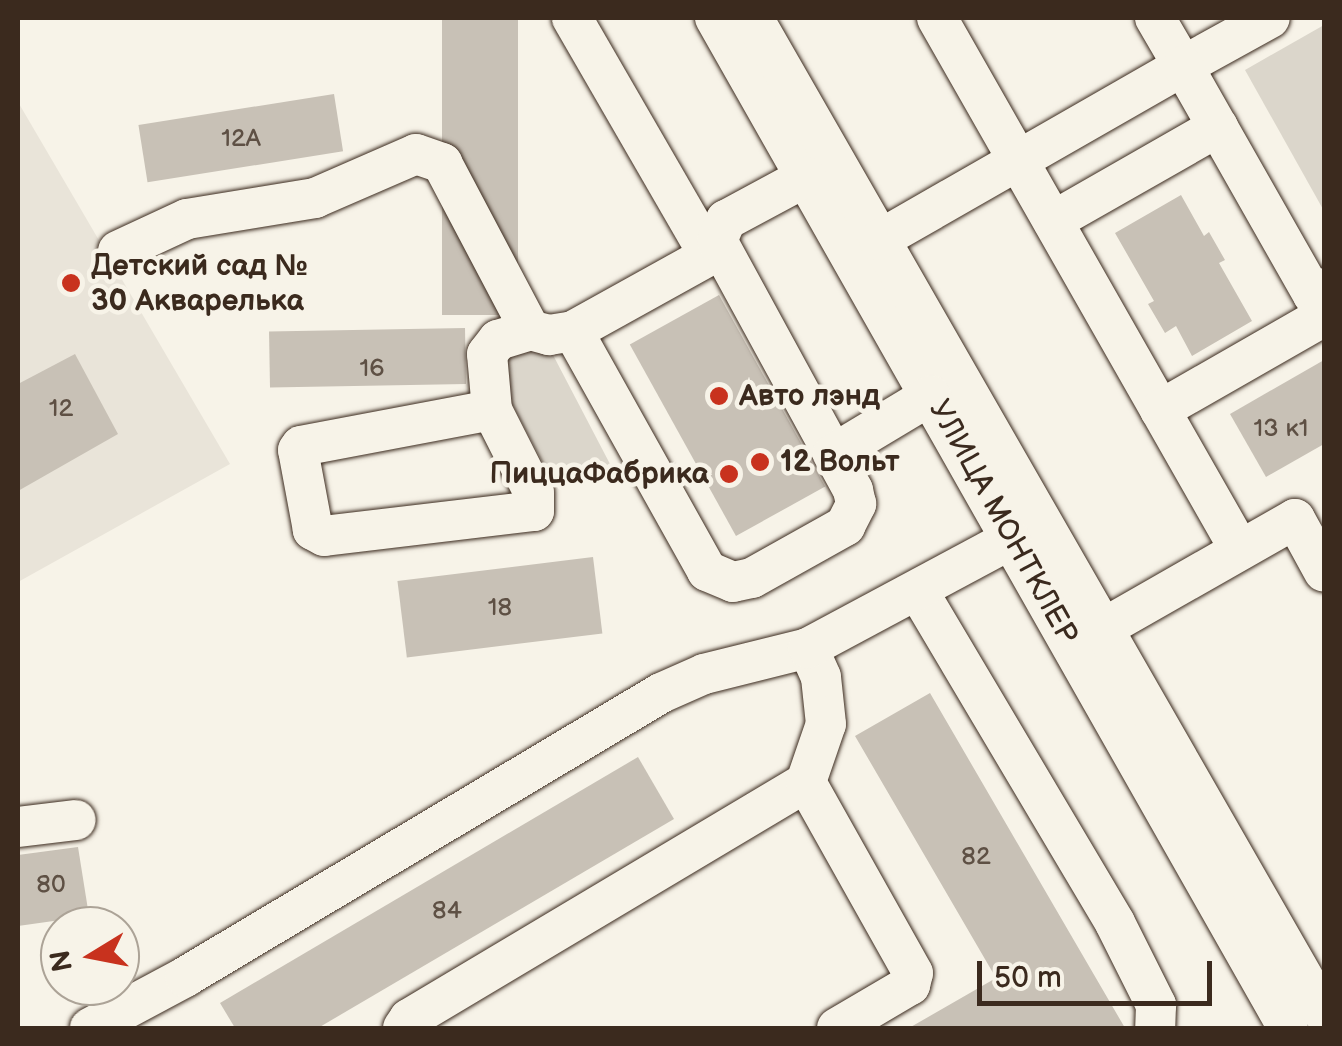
<!DOCTYPE html>
<html>
<head>
<meta charset="utf-8">
<style>
	body { margin:0 }
	#map { position:relative; width:1342px; height:1046px; overflow:hidden; background:#f7f3e8; font-family:"Balsamiq Sans",sans-serif }
	div>[style] { position:absolute }
	[style*='--x'] { left:calc(var(--x)*1px); top:calc(var(--y)*1px); width:calc(var(--w)*1px); rotate:calc(var(--a)*1deg) }
	.built>* { inset:0; background:#e9e4d9 }
	.green>* { inset:0; background:#dbd6cb }
	.building>* { inset:0; background:#c8c1b6; transform-origin:0 0 }
	.roads { filter:drop-shadow(0 0 2px #3b2a1e) drop-shadow(0 0 2px #3b2a1e) }
	.minor>* { height:40px; margin:-20px; padding:0 20px; transform-origin:20px; border-radius:20px; background:#f7f3e8 }
	.dots>* { width:28px; height:28px; translate:-50% -50%; box-sizing:border-box; border:5px solid #f7f3e8; border-radius:50% }
	span { translate:-50% -50%; white-space:nowrap; text-align:center; line-height:1.15; -webkit-text-stroke:9px #f7f3e8; paint-order:stroke }
	.number-label { font-size:25px; color:#5e5044 }
	.number-label span { -webkit-text-stroke-width:0 }
	.poi-label { font-size:30px; color:#3b2a1e; font-weight:700 }
	.left { translate:0 -50%; text-align:left }
	.right { translate:-100% -50%; text-align:right }
	.street-label { font-size:30px; color:#3b2a1e }
	.frame { position:absolute; inset:0; border:20px solid #3b2a1e; pointer-events:none }
	.north { position:absolute; left:40px; top:906px; width:100px; height:100px; box-sizing:border-box; background:#f7f3e8; border:2px solid #aca397; border-radius:50%; rotate:260deg; font-size:28px; font-weight:700; line-height:40px; text-align:center; color:#3b2a1e }
	.north::after { content:''; display:block; margin:auto; width:35px; height:45px; background:#c8321e; clip-path:polygon(50% 0,100% 100%,50% 72%,0 100%) }
	.scale { position:absolute; left:977px; top:961px; width:235px; height:45px; box-sizing:border-box; border:5px solid #3b2a1e; border-top:0; padding-left:12px; font-size:30px; line-height:35px; white-space:nowrap; color:#3b2a1e; -webkit-text-stroke:8px #f7f3e8; paint-order:stroke }
</style>
</head>
<body>
<div id="map">
	<div class="built">
		<div style="clip-path:polygon(18px 102px,230px 464px,18px 582px)"></div>
	</div>
	<div class="green">
		<div style="clip-path:polygon(1324px 25px,1324px 211px,1245px 70px)"></div>
		<div style="clip-path:polygon(521px 341px,552px 353px,610px 464px,588px 476px,544px 465px,505px 390px,503px 366px)"></div>
	</div>
	<div class="building">
		<div style="left:442px;top:18px;width:76px;height:297px"></div>
		<div style="left:334px;top:94px;width:58px;height:198px;rotate:81deg"></div>
		<div style="clip-path:polygon(1181px 195px,1204px 236px,1209px 232px,1225px 260px,1219px 263px,1252px 321px,1192px 356px,1176px 326px,1165px 333px,1148px 304px,1154px 301px,1115px 233px)"></div>
		<div style="left:719px;top:295px;width:219px;height:102px;rotate:61deg"></div>
		<div style="left:465px;top:328px;width:56px;height:196px;rotate:89deg"></div>
		<div style="clip-path:polygon(75px 354px,118px 434px,18px 491px,18px 384px)"></div>
		<div style="clip-path:polygon(1324px 360px,1324px 444px,1266px 477px,1230px 414px)"></div>
		<div style="left:593px;top:557px;width:77px;height:197px;rotate:83deg"></div>
		<div style="clip-path:polygon(930px 693px,1125px 1028px,909px 1028px,996px 978px,855px 736px)"></div>
		<div style="clip-path:polygon(638px 757px,674px 819px,318px 1028px,235px 1028px,220px 1003px)"></div>
		<div style="clip-path:polygon(78px 847px,89px 916px,18px 926px,18px 855px)"></div>
	</div>
	<div class="roads">
		<div class="minor">
			<div style="--x:572;--y:18;--w:274;--a:60"></div>
			<div style="--x:715;--y:18;--w:1161;--a:60.43"></div>
			<div style="--x:753;--y:18;--w:1148;--a:60.17"></div>
			<div style="--x:937;--y:18;--w:612;--a:60.34"></div>
			<div style="--x:1155;--y:18;--w:56;--a:59.7"></div>
			<div style="--x:1183;--y:66;--w:99;--a:-28.9"></div>
			<div style="--x:1053;--y:221;--w:190;--a:-29.7"></div>
			<div style="--x:879;--y:240;--w:350;--a:-29.8"></div>
			<div style="--x:1183;--y:66;--w:263;--a:60.4"></div>
			<div style="--x:1313;--y:295;--w:13;--a:-32"></div>
			<div style="--x:118;--y:251;--w:76;--a:-24.9"></div>
			<div style="--x:187;--y:219;--w:130;--a:-9.3"></div>
			<div style="--x:315;--y:198;--w:110;--a:-23.5"></div>
			<div style="--x:416;--y:154;--w:28;--a:19"></div>
			<div style="--x:442;--y:163;--w:189;--a:62.2"></div>
			<div style="--x:530;--y:330;--w:20;--a:15"></div>
			<div style="--x:549;--y:335;--w:24;--a:-9"></div>
			<div style="--x:573;--y:331;--w:167;--a:-29"></div>
			<div style="--x:573;--y:331;--w:275;--a:60.8"></div>
			<div style="--x:707;--y:571;--w:28;--a:23"></div>
			<div style="--x:733;--y:582;--w:19;--a:-12"></div>
			<div style="--x:752;--y:578;--w:107;--a:-29.2"></div>
			<div style="--x:845;--y:526;--w:25;--a:-63"></div>
			<div style="--x:856;--y:504;--w:14;--a:-102"></div>
			<div style="--x:853;--y:490;--w:284;--a:-118.6"></div>
			<div style="--x:717;--y:241;--w:23;--a:-67"></div>
			<div style="--x:726;--y:220;--w:91;--a:-28.3"></div>
			<div style="--x:492;--y:410;--w:93;--a:63.2"></div>
			<div style="--x:534;--y:493;--w:18;--a:90"></div>
			<div style="--x:534;--y:511;--w:211;--a:173.2"></div>
			<div style="--x:324;--y:536;--w:13;--a:-151"></div>
			<div style="--x:313;--y:530;--w:81;--a:-100.6"></div>
			<div style="--x:298;--y:450;--w:5;--a:-53"></div>
			<div style="--x:301;--y:446;--w:194;--a:-10.7"></div>
			<div style="--x:492;--y:410;--w:56;--a:-95.1"></div>
			<div style="--x:487;--y:354;--w:18;--a:-52"></div>
			<div style="--x:498;--y:340;--w:34;--a:-17"></div>
			<div style="--x:1160;--y:410;--w:189;--a:-29.8"></div>
			<div style="--x:833;--y:454;--w:114;--a:-31"></div>
			<div style="--x:918;--y:591;--w:386;--a:59.3"></div>
			<div style="--x:1115;--y:923;--w:92;--a:63.4"></div>
			<div style="--x:1156;--y:1005;--w:23;--a:92"></div>
			<div style="--x:1102;--y:629;--w:222;--a:-29.7"></div>
			<div style="--x:1295;--y:519;--w:60;--a:61.3"></div>
			<div style="--x:18;--y:827;--w:58;--a:-6.9"></div>
			<div style="--x:90;--y:1028;--w:108;--a:-28.2"></div>
			<div style="--x:185;--y:977;--w:554;--a:-30.82"></div>
			<div style="--x:661;--y:693;--w:47;--a:-23.8"></div>
			<div style="--x:704;--y:674;--w:107;--a:-14"></div>
			<div style="--x:403;--y:1028;--w:11;--a:-56"></div>
			<div style="--x:409;--y:1019;--w:462;--a:-30.8"></div>
			<div style="--x:837;--y:1028;--w:85;--a:-30.5"></div>
			<div style="--x:910;--y:985;--w:12;--a:-76"></div>
			<div style="--x:913;--y:973;--w:219;--a:-119.3"></div>
			<div style="--x:806;--y:782;--w:61;--a:-71"></div>
			<div style="--x:826;--y:724;--w:47;--a:-96.1"></div>
			<div style="--x:821;--y:677;--w:32;--a:-114"></div>
			<div style="--x:808;--y:648;--w:230;--a:-28.2"></div>
		</div>
	</div>
	<div class="dots">
		<div style="left:71px;top:283px;background:#c8321e"></div>
		<div style="left:719px;top:396px;background:#c8321e"></div>
		<div style="left:760px;top:462px;background:#c8321e"></div>
		<div style="left:729px;top:474px;background:#c8321e"></div>
	</div>
	<div class="number-label">
		<span style="left:241px;top:139px">12А</span>
		<span style="left:372px;top:369px">16</span>
		<span style="left:61px;top:409px">12</span>
		<span style="left:1281px;top:429px">13 к1</span>
		<span style="left:500px;top:608px">18</span>
		<span style="left:976px;top:857px">82</span>
		<span style="left:51px;top:885px">80</span>
		<span style="left:447px;top:911px">84</span>
	</div>
	<div class="poi-label">
		<span class="left" style="left:91px;top:283px">Детский сад №<br>30 Акварелька</span>
		<span class="left" style="left:739px;top:396px">Авто лэнд</span>
		<span class="left" style="left:780px;top:462px">12 Вольт</span>
		<span class="right" style="left:709px;top:474px">ПиццаФабрика</span>
	</div>
	<div class="street-label">
		<span style="left:1003px;top:522px;rotate:61deg">УЛИЦА МОНТКЛЕР</span>
	</div>
	<div class="frame"></div>
	<div class="north">N</div>
	<div class="scale">50 m</div>
</div>
</body>
</html>
